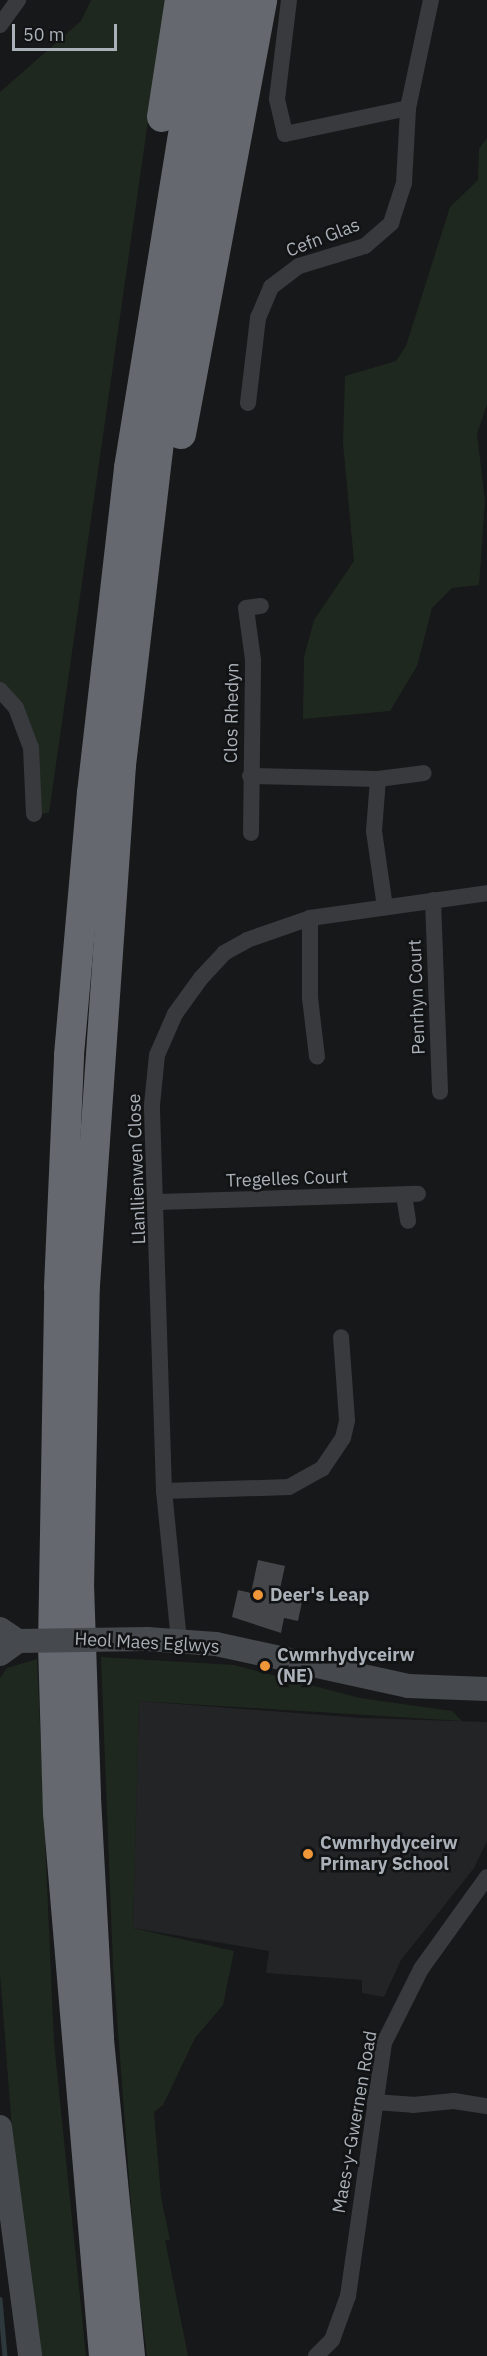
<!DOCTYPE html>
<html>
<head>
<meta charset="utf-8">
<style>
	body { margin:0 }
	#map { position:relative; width:487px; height:2356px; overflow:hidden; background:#171819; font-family:"IBM Plex Sans",sans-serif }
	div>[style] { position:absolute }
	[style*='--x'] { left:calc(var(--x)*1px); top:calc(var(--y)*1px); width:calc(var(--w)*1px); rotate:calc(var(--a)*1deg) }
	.built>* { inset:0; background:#232426 }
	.green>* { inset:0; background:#1f281f }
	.stream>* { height:4.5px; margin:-2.25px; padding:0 2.25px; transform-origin:2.25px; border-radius:2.25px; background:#2d393d }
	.building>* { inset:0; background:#444649 }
	.street>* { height:16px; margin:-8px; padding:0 8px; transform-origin:8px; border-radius:8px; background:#383a3e }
	.secondary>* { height:24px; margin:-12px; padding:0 12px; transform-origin:12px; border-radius:12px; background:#464a4e }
	.highway>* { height:30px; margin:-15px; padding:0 15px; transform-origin:15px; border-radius:15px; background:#65696f }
	.secondary-bridge>* { height:24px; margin:-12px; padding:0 12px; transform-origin:12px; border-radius:12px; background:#464a4e }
	.dots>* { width:16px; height:16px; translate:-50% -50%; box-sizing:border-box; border:3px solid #121314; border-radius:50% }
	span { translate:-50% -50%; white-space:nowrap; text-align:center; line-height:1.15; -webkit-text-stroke:5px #121314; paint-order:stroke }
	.street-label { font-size:18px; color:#aab1b9 }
	.poi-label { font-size:18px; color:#aab1b9; font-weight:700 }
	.left { translate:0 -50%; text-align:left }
	.scale { position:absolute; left:12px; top:24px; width:105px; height:27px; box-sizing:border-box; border:3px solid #aab1b9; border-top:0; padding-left:8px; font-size:18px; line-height:21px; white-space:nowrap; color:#aab1b9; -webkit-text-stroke:4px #121314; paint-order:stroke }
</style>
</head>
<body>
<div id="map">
	<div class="built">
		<div style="clip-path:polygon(139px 1701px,361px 1718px,487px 1722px,487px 1841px,474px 1868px,401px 1960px,384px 1997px,362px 1993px,362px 1980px,266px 1973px,269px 1951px,133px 1928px)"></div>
	</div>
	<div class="green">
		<div style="clip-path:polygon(91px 0,171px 0,155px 72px,49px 813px,34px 814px,31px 748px,0 690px,0 92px,81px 21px)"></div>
		<div style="clip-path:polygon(487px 138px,487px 404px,477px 434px,485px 501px,479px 585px,452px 588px,432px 608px,417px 666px,390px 711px,303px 719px,304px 657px,314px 620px,354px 561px,343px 443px,345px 376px,396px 361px,406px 346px,450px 207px,478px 180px,479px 149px)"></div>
		<div style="clip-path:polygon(101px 1657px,234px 1665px,360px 1698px,452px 1711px,462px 1721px,139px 1701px,133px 1928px,234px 1951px,223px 2005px,195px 2038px,163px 2105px,154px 2112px,161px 2197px,170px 2240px,165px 2240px,188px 2356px,147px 2356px,136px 2270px,113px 1965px)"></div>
		<div style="clip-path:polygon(37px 1659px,54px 2042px,86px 2356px,39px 2356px,15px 2168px,0 1973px,0 1678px,7px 1668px)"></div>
	</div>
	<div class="stream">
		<div style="--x:0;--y:2299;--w:57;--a:85"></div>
	</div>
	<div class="building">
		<div style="clip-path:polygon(258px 1560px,285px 1566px,278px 1598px,302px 1602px,298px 1621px,284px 1618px,281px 1633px,232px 1617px,238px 1590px,251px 1593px)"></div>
	</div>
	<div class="street">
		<div style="--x:289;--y:0;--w:100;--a:96.9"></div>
		<div style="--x:277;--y:99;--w:36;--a:77"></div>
		<div style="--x:285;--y:134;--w:126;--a:-11.9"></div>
		<div style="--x:408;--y:108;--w:110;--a:-78"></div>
		<div style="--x:0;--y:25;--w:31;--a:-54"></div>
		<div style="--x:248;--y:403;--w:86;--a:-83.3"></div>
		<div style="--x:258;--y:318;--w:34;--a:-67"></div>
		<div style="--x:271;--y:287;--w:35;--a:-37"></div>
		<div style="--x:299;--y:266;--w:69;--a:-16.9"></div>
		<div style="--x:365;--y:246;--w:35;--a:-41"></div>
		<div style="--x:391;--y:223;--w:42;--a:-72"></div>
		<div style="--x:404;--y:183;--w:75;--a:-86.9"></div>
		<div style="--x:0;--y:690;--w:24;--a:48"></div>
		<div style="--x:16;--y:708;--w:43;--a:69.4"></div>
		<div style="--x:31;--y:748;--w:66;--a:87.4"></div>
		<div style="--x:250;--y:776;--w:128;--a:1.3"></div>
		<div style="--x:378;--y:779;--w:46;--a:-7.4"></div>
		<div style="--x:378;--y:779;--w:52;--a:94.4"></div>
		<div style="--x:374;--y:831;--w:77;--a:81.8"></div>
		<div style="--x:251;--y:833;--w:173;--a:-89.3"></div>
		<div style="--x:253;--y:660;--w:52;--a:-97.7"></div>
		<div style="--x:246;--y:608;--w:15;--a:-8"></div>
		<div style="--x:433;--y:900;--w:192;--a:87.9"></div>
		<div style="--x:310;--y:918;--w:80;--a:90"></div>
		<div style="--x:310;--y:998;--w:59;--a:83.2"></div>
		<div style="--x:404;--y:1195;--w:26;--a:81"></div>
		<div style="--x:158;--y:1202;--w:260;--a:-1.8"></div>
		<div style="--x:164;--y:1491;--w:125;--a:-1.8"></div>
		<div style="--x:289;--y:1487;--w:38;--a:-29"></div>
		<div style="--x:322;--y:1469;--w:37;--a:-56"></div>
		<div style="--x:343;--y:1438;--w:18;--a:-77"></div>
		<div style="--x:347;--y:1420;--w:83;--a:-94.1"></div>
		<div style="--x:179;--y:1641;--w:151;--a:-95.7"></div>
		<div style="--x:164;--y:1491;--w:386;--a:-91.8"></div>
		<div style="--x:152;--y:1105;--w:50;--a:-84.3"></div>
		<div style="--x:157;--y:1055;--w:45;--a:-66.3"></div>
		<div style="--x:175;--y:1014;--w:44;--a:-54.2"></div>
		<div style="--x:201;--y:978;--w:34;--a:-47"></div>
		<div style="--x:224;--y:953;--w:26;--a:-29"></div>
		<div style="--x:247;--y:940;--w:67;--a:-19.2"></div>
		<div style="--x:310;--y:918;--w:179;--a:-8"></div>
		<div style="--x:374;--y:2102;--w:39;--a:4"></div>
		<div style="--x:413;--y:2105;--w:41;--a:-5.6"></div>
		<div style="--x:454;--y:2101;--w:33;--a:9"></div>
		<div style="--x:316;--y:2356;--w:23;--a:-45"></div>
		<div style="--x:332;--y:2340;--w:47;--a:-70"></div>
		<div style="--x:348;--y:2296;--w:256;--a:-81.9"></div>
		<div style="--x:384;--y:2043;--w:83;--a:-63.4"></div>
		<div style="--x:421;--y:1969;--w:113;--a:-54.3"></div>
	</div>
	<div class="secondary">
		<div style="--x:0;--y:1629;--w:22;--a:34"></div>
		<div style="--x:18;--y:1641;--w:22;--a:144"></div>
		<div style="--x:147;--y:1639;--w:69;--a:4.1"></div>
		<div style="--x:216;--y:1644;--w:197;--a:12.3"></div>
		<div style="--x:408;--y:1686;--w:79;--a:2.2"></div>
		<div style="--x:0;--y:2127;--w:231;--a:82.5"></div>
	</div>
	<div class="highway">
		<div style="--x:162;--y:117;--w:118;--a:-81.3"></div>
		<div style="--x:181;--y:434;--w:441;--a:-79.4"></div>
		<div style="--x:104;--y:2356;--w:545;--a:-94.84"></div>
		<div style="--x:58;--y:1813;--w:166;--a:-91.7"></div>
		<div style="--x:53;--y:1647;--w:360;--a:-89"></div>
		<div style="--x:59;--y:1287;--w:232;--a:-87.5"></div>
		<div style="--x:69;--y:1055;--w:263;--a:-85"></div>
		<div style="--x:92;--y:793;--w:327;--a:-83.5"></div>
		<div style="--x:129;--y:468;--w:474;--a:-80.8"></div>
		<div style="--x:130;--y:2356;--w:320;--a:-95.6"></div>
		<div style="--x:99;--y:2038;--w:243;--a:-93.1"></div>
		<div style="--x:86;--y:1795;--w:206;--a:-91.9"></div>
		<div style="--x:79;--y:1589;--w:304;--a:-88.9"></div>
		<div style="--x:85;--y:1285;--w:521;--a:-86.04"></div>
		<div style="--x:121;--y:765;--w:318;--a:-83.3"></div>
		<div style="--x:158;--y:449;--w:455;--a:-80.5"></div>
	</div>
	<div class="secondary-bridge">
		<div style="--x:18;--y:1641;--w:129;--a:-0.9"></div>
	</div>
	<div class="dots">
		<div style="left:258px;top:1595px;background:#ef9639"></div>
		<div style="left:265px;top:1666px;background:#ef9639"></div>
		<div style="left:308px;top:1854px;background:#ef9639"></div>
	</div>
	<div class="street-label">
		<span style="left:323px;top:238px;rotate:-21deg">Cefn Glas</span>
		<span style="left:232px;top:713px;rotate:-89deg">Clos Rhedyn</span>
		<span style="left:417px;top:997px;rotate:-92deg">Penrhyn Court</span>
		<span style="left:137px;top:1169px;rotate:-92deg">Llanllienwen Close</span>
		<span style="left:287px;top:1179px;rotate:-2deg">Tregelles Court</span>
		<span style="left:147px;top:1643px;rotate:3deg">Heol Maes Eglwys</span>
		<span style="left:355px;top:2122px;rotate:-80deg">Maes-y-Gwernen Road</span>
	</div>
	<div class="poi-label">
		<span class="left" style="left:270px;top:1595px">Deer's Leap</span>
		<span class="left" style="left:277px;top:1666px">Cwmrhydyceirw<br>(NE)</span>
		<span class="left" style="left:320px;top:1854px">Cwmrhydyceirw<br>Primary School</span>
	</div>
	<div class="scale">50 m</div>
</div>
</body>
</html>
